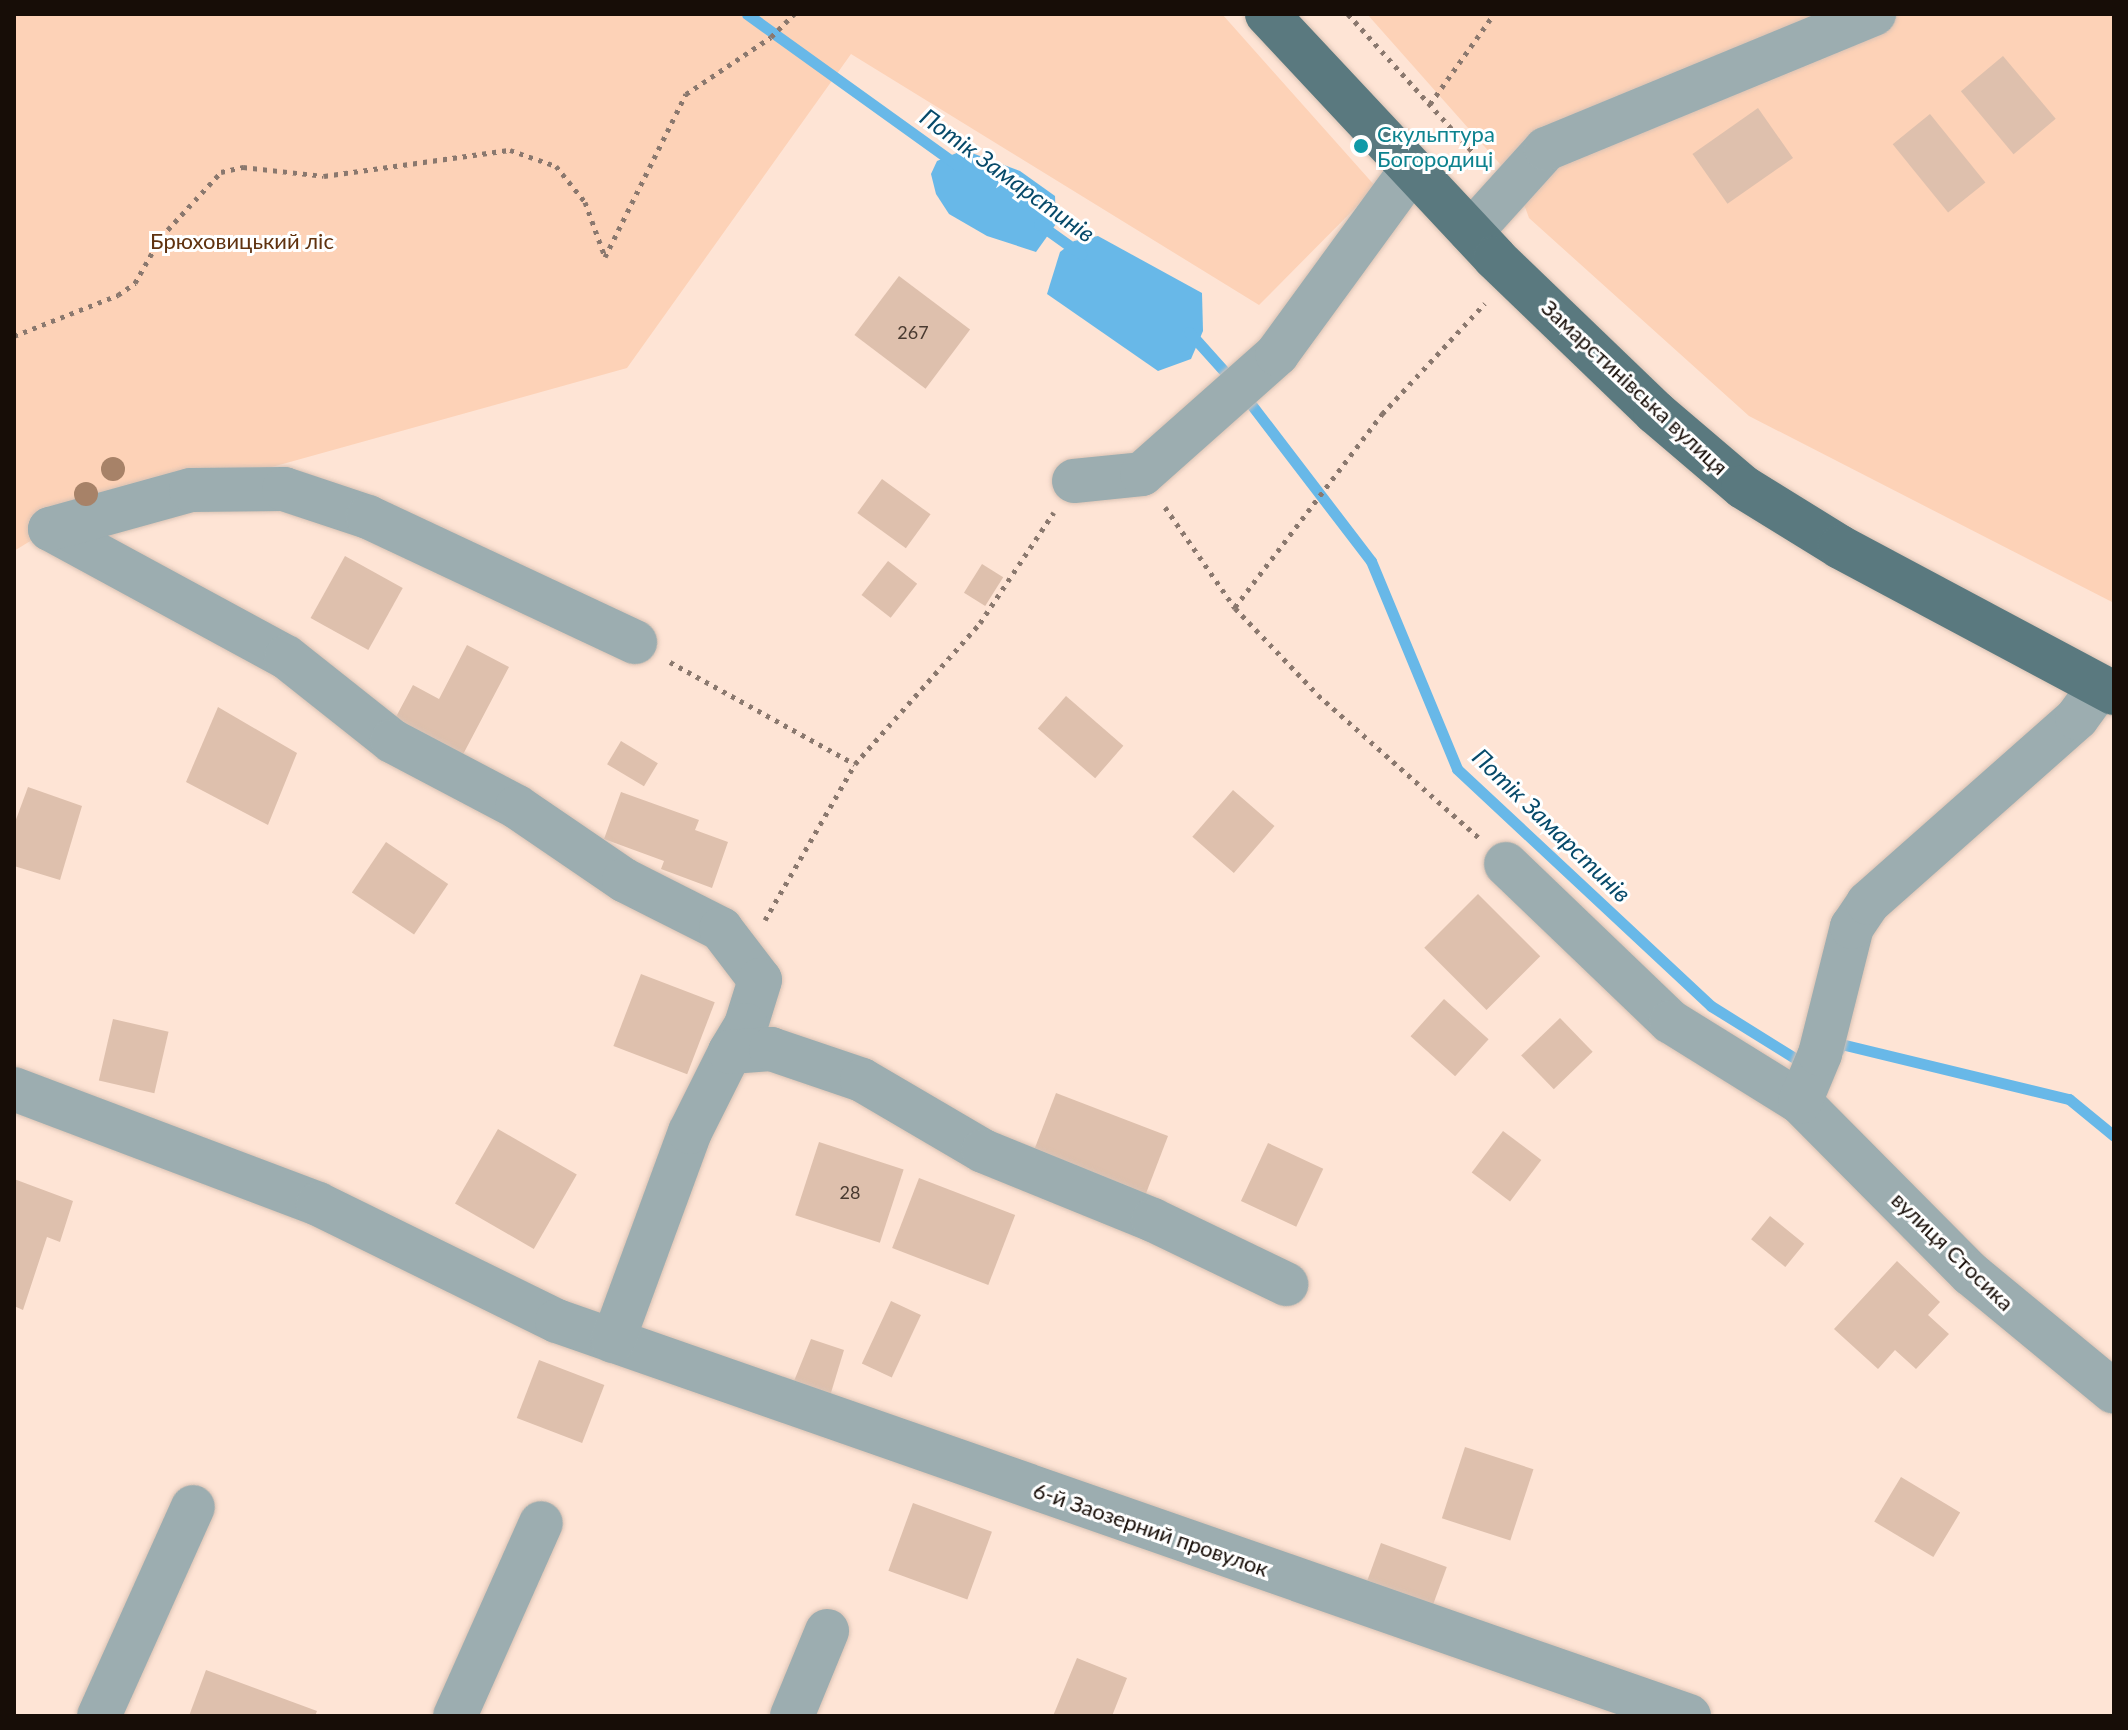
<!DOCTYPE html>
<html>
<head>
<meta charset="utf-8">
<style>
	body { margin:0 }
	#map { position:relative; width:2128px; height:1730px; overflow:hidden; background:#fee4d5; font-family:Lato,sans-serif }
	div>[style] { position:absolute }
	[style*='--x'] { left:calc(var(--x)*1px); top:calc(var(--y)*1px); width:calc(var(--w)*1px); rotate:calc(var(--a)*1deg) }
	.green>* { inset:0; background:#fdd2b7 }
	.water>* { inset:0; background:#68b8e8 }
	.stream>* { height:11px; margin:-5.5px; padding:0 5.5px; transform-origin:5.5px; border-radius:5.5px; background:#68b8e8 }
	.building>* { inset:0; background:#dec0ad; transform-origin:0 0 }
	.path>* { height:5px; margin-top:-2.5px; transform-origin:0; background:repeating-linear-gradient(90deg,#8a786e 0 4px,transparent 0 10px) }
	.roads { filter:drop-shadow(0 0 2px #d9c2b4) drop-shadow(0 0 2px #d9c2b4) }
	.minor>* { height:44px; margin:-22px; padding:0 22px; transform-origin:22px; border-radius:22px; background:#9cadb0 }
	.major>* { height:44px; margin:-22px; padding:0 22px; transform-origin:22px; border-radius:22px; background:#5a797f }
	.trees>* { width:24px; height:24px; margin:-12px; border-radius:50%; background:#a78268 }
	.dots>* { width:22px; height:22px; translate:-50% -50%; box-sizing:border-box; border:4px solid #fff; border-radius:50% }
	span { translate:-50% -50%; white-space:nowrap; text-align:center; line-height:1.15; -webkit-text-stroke:6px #fff; paint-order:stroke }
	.number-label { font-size:18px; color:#493a30 }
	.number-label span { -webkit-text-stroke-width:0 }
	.culture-label { font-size:22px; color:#0d838f }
	.left { translate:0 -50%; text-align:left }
	.park-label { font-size:22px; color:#60320f }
	.street-label { font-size:22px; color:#170d07 }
	.water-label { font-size:24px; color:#074a6a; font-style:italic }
	.frame { position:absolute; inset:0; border:16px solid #170d07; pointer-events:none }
</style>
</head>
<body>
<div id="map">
	<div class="green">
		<div style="clip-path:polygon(14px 14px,1222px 14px,1376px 187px,1259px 305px,851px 54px,627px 368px,50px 529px,14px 551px)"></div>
		<div style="clip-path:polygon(1367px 14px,2114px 14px,2114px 603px,1749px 416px,1529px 218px,1516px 182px)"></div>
	</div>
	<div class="water">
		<div style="clip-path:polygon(964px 150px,1020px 171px,1055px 196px,1056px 224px,1036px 252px,987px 236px,949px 214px,936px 194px,931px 174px,937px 161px)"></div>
		<div style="clip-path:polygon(1098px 236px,1202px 293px,1203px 331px,1191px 359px,1158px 371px,1047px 294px,1060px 252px,1074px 241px)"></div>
	</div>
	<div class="stream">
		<div style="--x:747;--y:14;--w:259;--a:35.7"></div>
		<div style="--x:1039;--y:224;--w:52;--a:35.5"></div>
		<div style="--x:1189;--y:332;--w:66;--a:48.1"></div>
		<div style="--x:1244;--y:395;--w:209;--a:52.6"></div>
		<div style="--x:1371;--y:561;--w:225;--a:67.5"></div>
		<div style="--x:1457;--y:769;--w:347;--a:43"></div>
		<div style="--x:1711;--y:1006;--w:110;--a:31.9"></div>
		<div style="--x:1838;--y:1051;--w:8;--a:-67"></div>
		<div style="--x:1841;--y:1044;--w:235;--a:13.6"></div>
		<div style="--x:2069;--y:1099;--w:58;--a:39.4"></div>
	</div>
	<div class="building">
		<div style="left:2003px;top:56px;width:82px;height:55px;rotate:50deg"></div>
		<div style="left:1758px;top:108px;width:61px;height:80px;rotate:55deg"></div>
		<div style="left:1930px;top:114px;width:88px;height:48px;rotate:51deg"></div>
		<div style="left:899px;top:276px;width:89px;height:74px;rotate:37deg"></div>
		<div style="left:882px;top:479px;width:60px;height:42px;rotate:36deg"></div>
		<div style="left:345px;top:556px;width:66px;height:71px;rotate:29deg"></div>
		<div style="left:888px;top:561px;width:37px;height:43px;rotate:38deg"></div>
		<div style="left:982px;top:564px;width:25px;height:34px;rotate:32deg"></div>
		<div style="clip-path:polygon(467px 645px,509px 667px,458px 764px,390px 728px,413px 685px,439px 699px)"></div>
		<div style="left:1066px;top:696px;width:76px;height:43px;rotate:41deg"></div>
		<div style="clip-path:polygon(218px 707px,297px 753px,268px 825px,186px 782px)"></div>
		<div style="left:621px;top:741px;width:43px;height:27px;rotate:31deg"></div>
		<div style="clip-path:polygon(28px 787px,82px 806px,60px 880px,14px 866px,14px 825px)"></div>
		<div style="left:1233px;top:790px;width:55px;height:62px;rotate:41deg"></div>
		<div style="clip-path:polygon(621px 792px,699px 820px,695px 830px,728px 842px,712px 888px,661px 869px,664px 861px,604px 839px)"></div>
		<div style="left:386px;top:842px;width:75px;height:61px;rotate:34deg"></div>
		<div style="left:1478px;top:894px;width:88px;height:76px;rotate:45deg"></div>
		<div style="left:641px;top:974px;width:79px;height:77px;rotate:21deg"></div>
		<div style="left:1444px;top:999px;width:60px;height:50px;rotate:42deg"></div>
		<div style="left:1560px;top:1018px;width:47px;height:54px;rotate:46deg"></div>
		<div style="left:113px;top:1019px;width:57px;height:63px;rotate:13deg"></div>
		<div style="left:1056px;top:1093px;width:120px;height:79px;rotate:21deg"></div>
		<div style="left:498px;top:1129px;width:91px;height:86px;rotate:30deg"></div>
		<div style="left:1503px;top:1131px;width:48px;height:52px;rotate:37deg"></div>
		<div style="left:819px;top:1142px;width:89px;height:77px;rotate:18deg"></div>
		<div style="left:1268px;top:1143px;width:61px;height:64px;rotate:25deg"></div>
		<div style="left:919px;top:1178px;width:103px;height:75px;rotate:21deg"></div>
		<div style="clip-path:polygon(14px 1179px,73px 1201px,60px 1242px,47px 1237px,23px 1310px,14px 1306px)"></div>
		<div style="left:1770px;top:1216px;width:44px;height:30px;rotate:39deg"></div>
		<div style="clip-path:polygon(1897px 1261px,1940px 1302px,1928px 1315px,1949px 1334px,1916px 1369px,1895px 1350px,1878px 1369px,1834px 1329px)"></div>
		<div style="left:891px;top:1301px;width:33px;height:69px;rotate:25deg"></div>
		<div style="clip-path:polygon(811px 1339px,844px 1350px,830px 1396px,792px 1386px)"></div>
		<div style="left:539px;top:1360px;width:70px;height:62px;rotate:21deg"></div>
		<div style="left:1465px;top:1447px;width:72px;height:75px;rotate:18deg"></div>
		<div style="left:1901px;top:1477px;width:69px;height:52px;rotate:31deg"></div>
		<div style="left:913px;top:1503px;width:84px;height:72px;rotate:20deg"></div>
		<div style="left:1381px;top:1543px;width:70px;height:48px;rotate:20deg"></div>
		<div style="clip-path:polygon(1077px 1658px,1127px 1678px,1112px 1716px,1053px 1716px)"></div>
		<div style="clip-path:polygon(206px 1670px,317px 1711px,315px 1716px,189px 1716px)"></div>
	</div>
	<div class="path">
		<div style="--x:1348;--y:14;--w:198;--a:47.9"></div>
		<div style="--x:1430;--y:104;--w:110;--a:-54.6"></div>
		<div style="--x:14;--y:336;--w:112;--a:-21.5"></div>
		<div style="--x:118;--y:295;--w:21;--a:-35"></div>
		<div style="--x:135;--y:283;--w:53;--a:-60.5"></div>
		<div style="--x:161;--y:237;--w:88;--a:-47.3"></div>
		<div style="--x:221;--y:172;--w:23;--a:-13"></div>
		<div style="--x:243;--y:167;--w:81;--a:6.3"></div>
		<div style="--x:324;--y:176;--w:188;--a:-8"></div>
		<div style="--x:510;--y:150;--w:49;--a:19.2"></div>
		<div style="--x:556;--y:166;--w:46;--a:51.1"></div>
		<div style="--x:585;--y:202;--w:59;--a:70"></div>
		<div style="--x:605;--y:257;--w:182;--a:-63.6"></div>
		<div style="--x:686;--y:94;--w:102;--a:-33.8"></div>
		<div style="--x:771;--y:37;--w:33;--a:-45"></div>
		<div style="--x:1165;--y:507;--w:123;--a:55.3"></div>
		<div style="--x:1235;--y:608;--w:120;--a:46.3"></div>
		<div style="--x:1318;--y:695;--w:215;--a:41.6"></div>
		<div style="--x:1235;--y:607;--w:243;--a:-52.7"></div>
		<div style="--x:1382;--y:414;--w:151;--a:-47.1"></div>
		<div style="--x:670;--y:662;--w:211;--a:28.9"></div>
		<div style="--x:765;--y:920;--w:180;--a:-60"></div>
		<div style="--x:855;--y:764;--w:188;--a:-48.4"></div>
		<div style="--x:980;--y:623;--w:133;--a:-56.3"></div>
	</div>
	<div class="roads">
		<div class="minor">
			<div style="--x:1471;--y:232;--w:112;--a:-47.9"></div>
			<div style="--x:1546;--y:149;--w:355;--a:-22.4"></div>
			<div style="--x:1074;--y:481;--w:68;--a:-5.9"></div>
			<div style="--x:1142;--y:474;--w:181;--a:-41.6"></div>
			<div style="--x:1277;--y:354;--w:229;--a:-53.9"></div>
			<div style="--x:50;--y:529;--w:268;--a:28.5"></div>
			<div style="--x:286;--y:657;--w:135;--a:38.4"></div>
			<div style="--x:392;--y:741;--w:141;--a:27.8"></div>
			<div style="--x:517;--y:807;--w:130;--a:34.3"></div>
			<div style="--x:624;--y:880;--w:109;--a:26.8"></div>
			<div style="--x:721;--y:929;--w:64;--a:52.6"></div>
			<div style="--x:760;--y:980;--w:47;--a:107.3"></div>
			<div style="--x:746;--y:1025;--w:31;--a:121"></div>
			<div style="--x:50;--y:529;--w:146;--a:-15.5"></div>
			<div style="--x:191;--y:490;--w:93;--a:-0.6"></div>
			<div style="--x:284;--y:489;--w:89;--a:18.4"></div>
			<div style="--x:368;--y:517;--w:295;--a:25.1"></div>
			<div style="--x:1506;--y:864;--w:228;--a:43.8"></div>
			<div style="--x:1671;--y:1022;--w:152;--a:31.8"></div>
			<div style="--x:1800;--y:1102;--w:243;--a:45.2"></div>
			<div style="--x:1971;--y:1274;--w:185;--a:39.5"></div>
			<div style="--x:14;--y:1089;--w:325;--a:20.7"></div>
			<div style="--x:318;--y:1204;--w:266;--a:26.1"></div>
			<div style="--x:557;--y:1321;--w:1199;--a:19.24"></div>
			<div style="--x:1800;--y:1102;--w:52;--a:-67.4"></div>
			<div style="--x:1820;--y:1054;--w:131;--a:-75.9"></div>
			<div style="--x:1852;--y:927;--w:29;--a:-56"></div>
			<div style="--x:1868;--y:903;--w:279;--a:-41.5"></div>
			<div style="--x:2077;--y:718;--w:39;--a:-54"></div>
			<div style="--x:613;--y:1341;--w:223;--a:-69.8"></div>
			<div style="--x:690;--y:1132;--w:89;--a:-63.4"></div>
			<div style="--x:730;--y:1052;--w:41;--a:-4.2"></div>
			<div style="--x:771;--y:1049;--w:96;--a:18.8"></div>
			<div style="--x:862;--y:1080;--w:140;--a:30.4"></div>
			<div style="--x:983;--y:1151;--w:183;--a:22.1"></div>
			<div style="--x:1153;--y:1220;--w:148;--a:25.7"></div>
			<div style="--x:99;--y:1716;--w:229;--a:-65.8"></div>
			<div style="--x:455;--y:1716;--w:211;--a:-66"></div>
			<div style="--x:792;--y:1716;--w:92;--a:-67.6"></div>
		</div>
		<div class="major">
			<div style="--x:1267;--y:14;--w:334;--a:46.9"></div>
			<div style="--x:1495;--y:258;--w:222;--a:43.9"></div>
			<div style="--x:1655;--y:412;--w:116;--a:40.4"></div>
			<div style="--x:1743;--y:487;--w:114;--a:31.7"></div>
			<div style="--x:1840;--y:547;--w:310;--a:28.1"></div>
		</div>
	</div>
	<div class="trees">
		<div style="left:113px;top:469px"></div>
		<div style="left:86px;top:494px"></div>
	</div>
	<div class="dots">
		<div style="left:1361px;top:146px;background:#0f9aa8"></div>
	</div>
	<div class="number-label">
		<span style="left:913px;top:332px">267</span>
		<span style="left:850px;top:1192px">28</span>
	</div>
	<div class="culture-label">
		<span class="left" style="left:1377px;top:146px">Скульптура<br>Богородиці</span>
	</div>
	<div class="park-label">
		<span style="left:242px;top:241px">Брюховицький ліс</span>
	</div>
	<div class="street-label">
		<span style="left:1635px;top:387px;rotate:43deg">Замарстинівська вулиця</span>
		<span style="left:1953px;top:1251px;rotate:44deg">вулиця Стосика</span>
		<span style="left:1151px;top:1529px;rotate:19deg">6-й Заозерний провулок</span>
	</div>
	<div class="water-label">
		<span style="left:1008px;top:175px;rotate:36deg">Потік Замарстинів</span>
		<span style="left:1552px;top:825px;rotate:44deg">Потік Замарстинів</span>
	</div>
	<div class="frame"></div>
</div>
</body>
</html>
